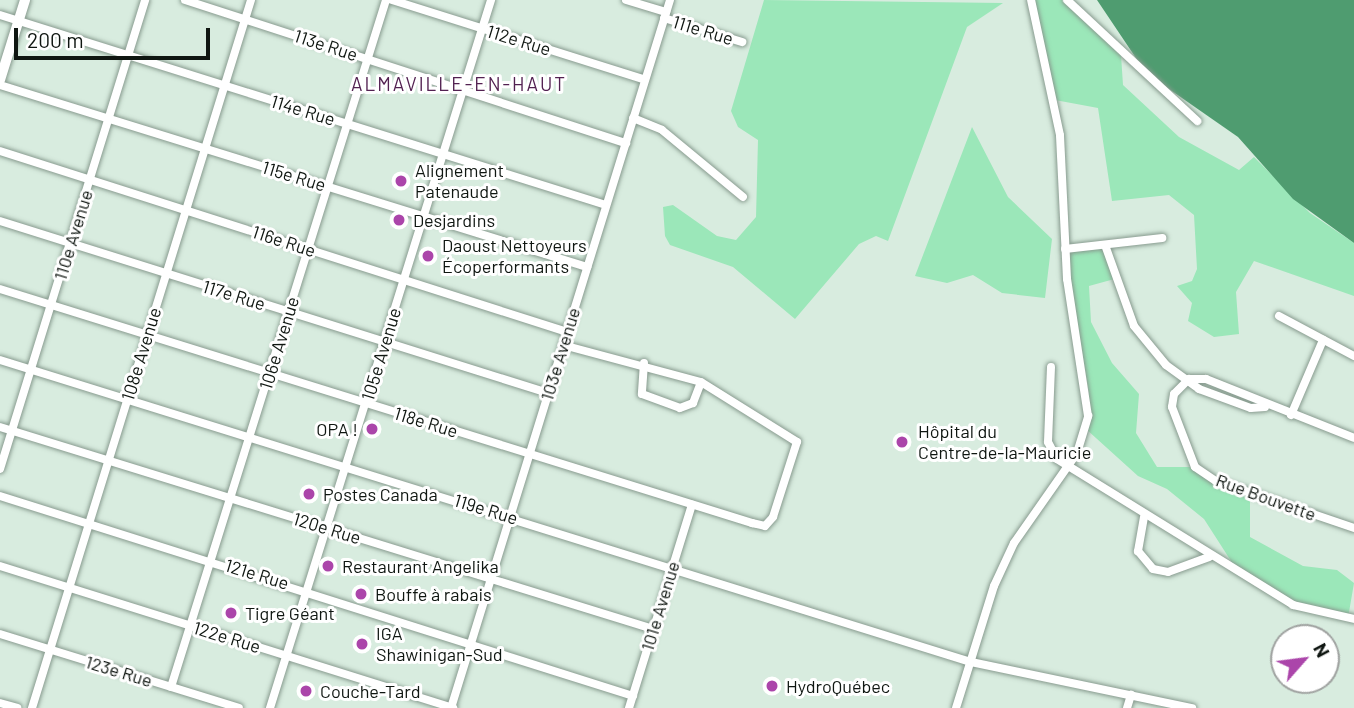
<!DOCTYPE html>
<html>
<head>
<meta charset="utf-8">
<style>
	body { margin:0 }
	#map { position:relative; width:1354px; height:708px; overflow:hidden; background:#d8ecdf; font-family:Barlow,sans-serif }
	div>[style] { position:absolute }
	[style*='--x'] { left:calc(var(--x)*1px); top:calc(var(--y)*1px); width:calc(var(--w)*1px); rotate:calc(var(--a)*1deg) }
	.green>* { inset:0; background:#9be7b9 }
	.water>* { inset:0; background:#4f9c70 }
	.roads { filter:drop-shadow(0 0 2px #889b8f) drop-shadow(0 0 2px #889b8f) }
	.minor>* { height:8px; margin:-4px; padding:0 4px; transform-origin:4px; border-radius:4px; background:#fff }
	.major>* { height:10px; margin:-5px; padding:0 5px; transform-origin:5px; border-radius:5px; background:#fff }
	.dots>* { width:19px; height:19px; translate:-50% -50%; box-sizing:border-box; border:4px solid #fff; border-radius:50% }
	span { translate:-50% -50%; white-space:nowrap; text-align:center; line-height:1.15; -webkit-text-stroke:6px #fff; paint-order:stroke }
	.street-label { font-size:18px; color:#0f1611 }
	.poi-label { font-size:18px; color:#0f1611 }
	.left { translate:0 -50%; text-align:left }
	.right { translate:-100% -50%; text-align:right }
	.neighbourhood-label { font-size:19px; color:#522151; letter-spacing:2px }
	.north { position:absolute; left:1270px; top:624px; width:70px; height:70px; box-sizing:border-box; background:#fff; border:2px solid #9fa2a0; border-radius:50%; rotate:62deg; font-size:19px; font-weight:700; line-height:28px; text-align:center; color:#0f1611 }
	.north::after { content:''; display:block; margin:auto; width:24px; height:32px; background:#ab45aa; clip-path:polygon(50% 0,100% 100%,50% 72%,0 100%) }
	.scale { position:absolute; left:14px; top:28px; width:196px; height:32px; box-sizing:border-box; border:4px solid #0f1611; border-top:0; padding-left:9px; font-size:21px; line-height:24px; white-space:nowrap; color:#0f1611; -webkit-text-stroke:5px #fff; paint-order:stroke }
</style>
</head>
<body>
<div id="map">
	<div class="green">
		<div style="clip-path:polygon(764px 0,1003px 3px,967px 27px,888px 241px,876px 236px,859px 244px,795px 319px,733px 267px,670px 245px,665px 236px,663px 207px,673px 205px,717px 236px,736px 240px,756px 217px,758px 140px,738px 127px,731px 111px)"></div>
		<div style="clip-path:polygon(1031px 0,1067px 0,1121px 55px,1123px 85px,1179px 137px,1239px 170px,1254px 157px,1310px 213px,1354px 243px,1354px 296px,1254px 261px,1236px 292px,1239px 334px,1214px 337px,1188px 321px,1192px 303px,1177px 286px,1192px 281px,1197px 269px,1194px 215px,1169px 195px,1112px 201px,1098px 108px,1055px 100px)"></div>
		<div style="clip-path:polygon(972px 127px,1008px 197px,1052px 239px,1045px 298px,1002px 293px,973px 275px,947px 283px,915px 276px)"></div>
		<div style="clip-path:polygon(1105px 245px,1118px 278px,1089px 286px,1091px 322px,1112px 363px,1139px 394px,1136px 433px,1157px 467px,1195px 467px,1250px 493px,1250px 537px,1303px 566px,1337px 570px,1354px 583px,1348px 618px,1316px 613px,1240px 575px,1204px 519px,1167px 489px,1138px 476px,1086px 429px,1089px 393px,1065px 249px)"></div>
	</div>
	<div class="water">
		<div style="clip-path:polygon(1097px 0,1354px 0,1354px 243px,1293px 199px,1238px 137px,1146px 73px)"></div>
	</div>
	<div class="roads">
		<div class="minor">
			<div style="--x:185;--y:0;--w:464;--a:18"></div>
			<div style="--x:392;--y:0;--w:265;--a:17.5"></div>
			<div style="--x:626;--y:0;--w:42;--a:16.7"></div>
			<div style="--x:1067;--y:0;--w:178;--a:42.9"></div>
			<div style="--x:0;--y:15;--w:635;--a:17.41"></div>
			<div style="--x:664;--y:18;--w:82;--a:17.1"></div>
			<div style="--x:0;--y:85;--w:615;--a:17.23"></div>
			<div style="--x:633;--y:118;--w:31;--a:22"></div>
			<div style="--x:662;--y:130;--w:105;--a:39.6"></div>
			<div style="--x:0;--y:151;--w:595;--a:17.7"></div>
			<div style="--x:0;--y:221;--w:574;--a:17.43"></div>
			<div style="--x:1105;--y:245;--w:86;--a:70.3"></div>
			<div style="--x:1134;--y:326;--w:50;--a:50.6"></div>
			<div style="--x:1166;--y:365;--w:41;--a:36"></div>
			<div style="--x:1199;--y:389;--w:55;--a:20.1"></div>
			<div style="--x:1251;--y:408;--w:14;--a:-4"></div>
			<div style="--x:1065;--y:249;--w:98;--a:-6.5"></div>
			<div style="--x:0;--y:289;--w:788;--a:17.28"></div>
			<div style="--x:752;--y:523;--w:13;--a:13"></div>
			<div style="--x:765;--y:526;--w:12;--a:-48"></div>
			<div style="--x:773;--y:517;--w:79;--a:-72.3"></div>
			<div style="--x:797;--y:442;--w:113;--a:-148"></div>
			<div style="--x:701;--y:382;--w:143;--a:-165"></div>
			<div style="--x:1279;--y:316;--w:85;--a:28.1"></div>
			<div style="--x:0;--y:360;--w:1017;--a:17.28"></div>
			<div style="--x:971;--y:662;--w:226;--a:11.8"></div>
			<div style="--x:644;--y:363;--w:31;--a:94"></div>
			<div style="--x:642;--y:394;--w:40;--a:20.2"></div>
			<div style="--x:680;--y:408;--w:14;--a:-21"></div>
			<div style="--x:693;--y:403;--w:22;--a:-69"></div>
			<div style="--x:1051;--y:367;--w:75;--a:92.3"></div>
			<div style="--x:1048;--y:442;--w:19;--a:62"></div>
			<div style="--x:1057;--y:459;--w:278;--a:31.7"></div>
			<div style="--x:1293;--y:605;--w:63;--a:12.9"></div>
			<div style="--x:1189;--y:379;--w:21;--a:135"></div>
			<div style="--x:1174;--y:394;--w:13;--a:99"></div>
			<div style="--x:1172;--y:407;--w:64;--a:69"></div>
			<div style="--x:1195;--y:467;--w:25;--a:34"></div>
			<div style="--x:1216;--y:481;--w:146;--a:18.8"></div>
			<div style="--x:1189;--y:379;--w:17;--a:0"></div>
			<div style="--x:1206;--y:379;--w:159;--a:21.7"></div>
			<div style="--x:1291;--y:415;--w:82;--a:-66.9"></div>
			<div style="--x:0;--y:427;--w:684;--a:17.19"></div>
			<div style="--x:0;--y:469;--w:491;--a:-72.8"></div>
			<div style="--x:0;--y:496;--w:664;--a:17.53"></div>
			<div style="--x:1144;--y:517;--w:35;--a:100"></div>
			<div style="--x:1138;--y:551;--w:23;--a:50"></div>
			<div style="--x:1153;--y:569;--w:15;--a:11"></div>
			<div style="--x:1168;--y:572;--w:44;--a:-20.1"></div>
			<div style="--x:0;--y:566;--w:475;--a:17.4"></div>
			<div style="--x:0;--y:634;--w:250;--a:17.2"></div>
			<div style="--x:171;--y:687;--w:720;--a:-72.62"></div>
			<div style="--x:0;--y:703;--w:18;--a:16"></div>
			<div style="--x:32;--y:708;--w:741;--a:-72.81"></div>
			<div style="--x:270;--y:708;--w:742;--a:-72.66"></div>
			<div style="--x:451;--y:708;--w:741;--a:-72.81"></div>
			<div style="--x:629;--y:708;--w:213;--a:-72.8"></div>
			<div style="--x:956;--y:708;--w:128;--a:-72.7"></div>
			<div style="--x:994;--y:586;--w:47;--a:-65.1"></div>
			<div style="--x:1014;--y:543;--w:110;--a:-55"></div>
			<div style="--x:1077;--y:453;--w:39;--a:-73"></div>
			<div style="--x:1088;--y:416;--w:139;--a:-98.7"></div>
			<div style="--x:1067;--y:279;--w:144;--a:-92.8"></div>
			<div style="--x:1060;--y:135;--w:138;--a:-102.1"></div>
			<div style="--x:1127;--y:708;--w:14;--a:-73"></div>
		</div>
		<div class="major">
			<div style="--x:0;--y:80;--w:84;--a:-72.6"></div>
		</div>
	</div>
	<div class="dots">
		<div style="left:401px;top:181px;background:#ab45aa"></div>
		<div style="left:399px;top:220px;background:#ab45aa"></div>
		<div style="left:428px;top:256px;background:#ab45aa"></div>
		<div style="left:372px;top:429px;background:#ab45aa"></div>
		<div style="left:902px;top:442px;background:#ab45aa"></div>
		<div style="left:309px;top:494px;background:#ab45aa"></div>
		<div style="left:328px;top:566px;background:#ab45aa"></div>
		<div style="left:361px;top:594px;background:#ab45aa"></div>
		<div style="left:231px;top:613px;background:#ab45aa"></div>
		<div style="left:362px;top:644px;background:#ab45aa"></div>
		<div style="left:772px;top:686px;background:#ab45aa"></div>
		<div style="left:306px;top:691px;background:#ab45aa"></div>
	</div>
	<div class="street-label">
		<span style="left:703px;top:30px;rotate:17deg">111e Rue</span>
		<span style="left:519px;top:40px;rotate:17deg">112e Rue</span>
		<span style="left:326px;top:45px;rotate:18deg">113e Rue</span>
		<span style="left:303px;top:110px;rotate:17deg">114e Rue</span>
		<span style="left:294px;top:176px;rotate:17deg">115e Rue</span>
		<span style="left:73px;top:235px;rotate:-73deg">110e Avenue</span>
		<span style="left:284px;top:241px;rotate:18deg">116e Rue</span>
		<span style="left:234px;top:295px;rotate:17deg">117e Rue</span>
		<span style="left:279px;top:343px;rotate:-73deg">106e Avenue</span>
		<span style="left:141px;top:354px;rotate:-73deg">108e Avenue</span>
		<span style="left:381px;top:354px;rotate:-73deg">105e Avenue</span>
		<span style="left:560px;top:354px;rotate:-73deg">103e Avenue</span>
		<span style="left:426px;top:422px;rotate:17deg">118e Rue</span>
		<span style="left:1266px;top:497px;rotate:20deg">Rue Bouvette</span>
		<span style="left:486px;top:509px;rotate:17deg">119e Rue</span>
		<span style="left:327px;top:528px;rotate:17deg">120e Rue</span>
		<span style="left:257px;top:574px;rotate:17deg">121e Rue</span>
		<span style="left:660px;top:606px;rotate:-73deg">101e Avenue</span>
		<span style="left:227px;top:637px;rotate:17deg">122e Rue</span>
		<span style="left:119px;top:671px;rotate:17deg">123e Rue</span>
	</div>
	<div class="poi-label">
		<span class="left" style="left:415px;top:181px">Alignement<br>Patenaude</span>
		<span class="left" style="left:413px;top:220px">Desjardins</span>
		<span class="left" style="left:442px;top:256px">Daoust Nettoyeurs<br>Écoperformants</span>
		<span class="right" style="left:358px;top:429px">OPA !</span>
		<span class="left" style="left:918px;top:442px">Hôpital du<br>Centre-de-la-Mauricie</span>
		<span class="left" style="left:323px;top:494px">Postes Canada</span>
		<span class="left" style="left:342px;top:566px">Restaurant Angelika</span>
		<span class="left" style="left:375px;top:594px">Bouffe à rabais</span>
		<span class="left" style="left:245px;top:613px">Tigre Géant</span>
		<span class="left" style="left:376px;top:644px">IGA<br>Shawinigan-Sud</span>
		<span class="left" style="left:786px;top:686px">HydroQuébec</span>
		<span class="left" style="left:320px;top:691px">Couche-Tard</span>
	</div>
	<div class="neighbourhood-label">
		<span style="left:459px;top:84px">ALMAVILLE-EN-HAUT</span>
	</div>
	<div class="north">N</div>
	<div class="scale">200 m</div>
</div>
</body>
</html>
